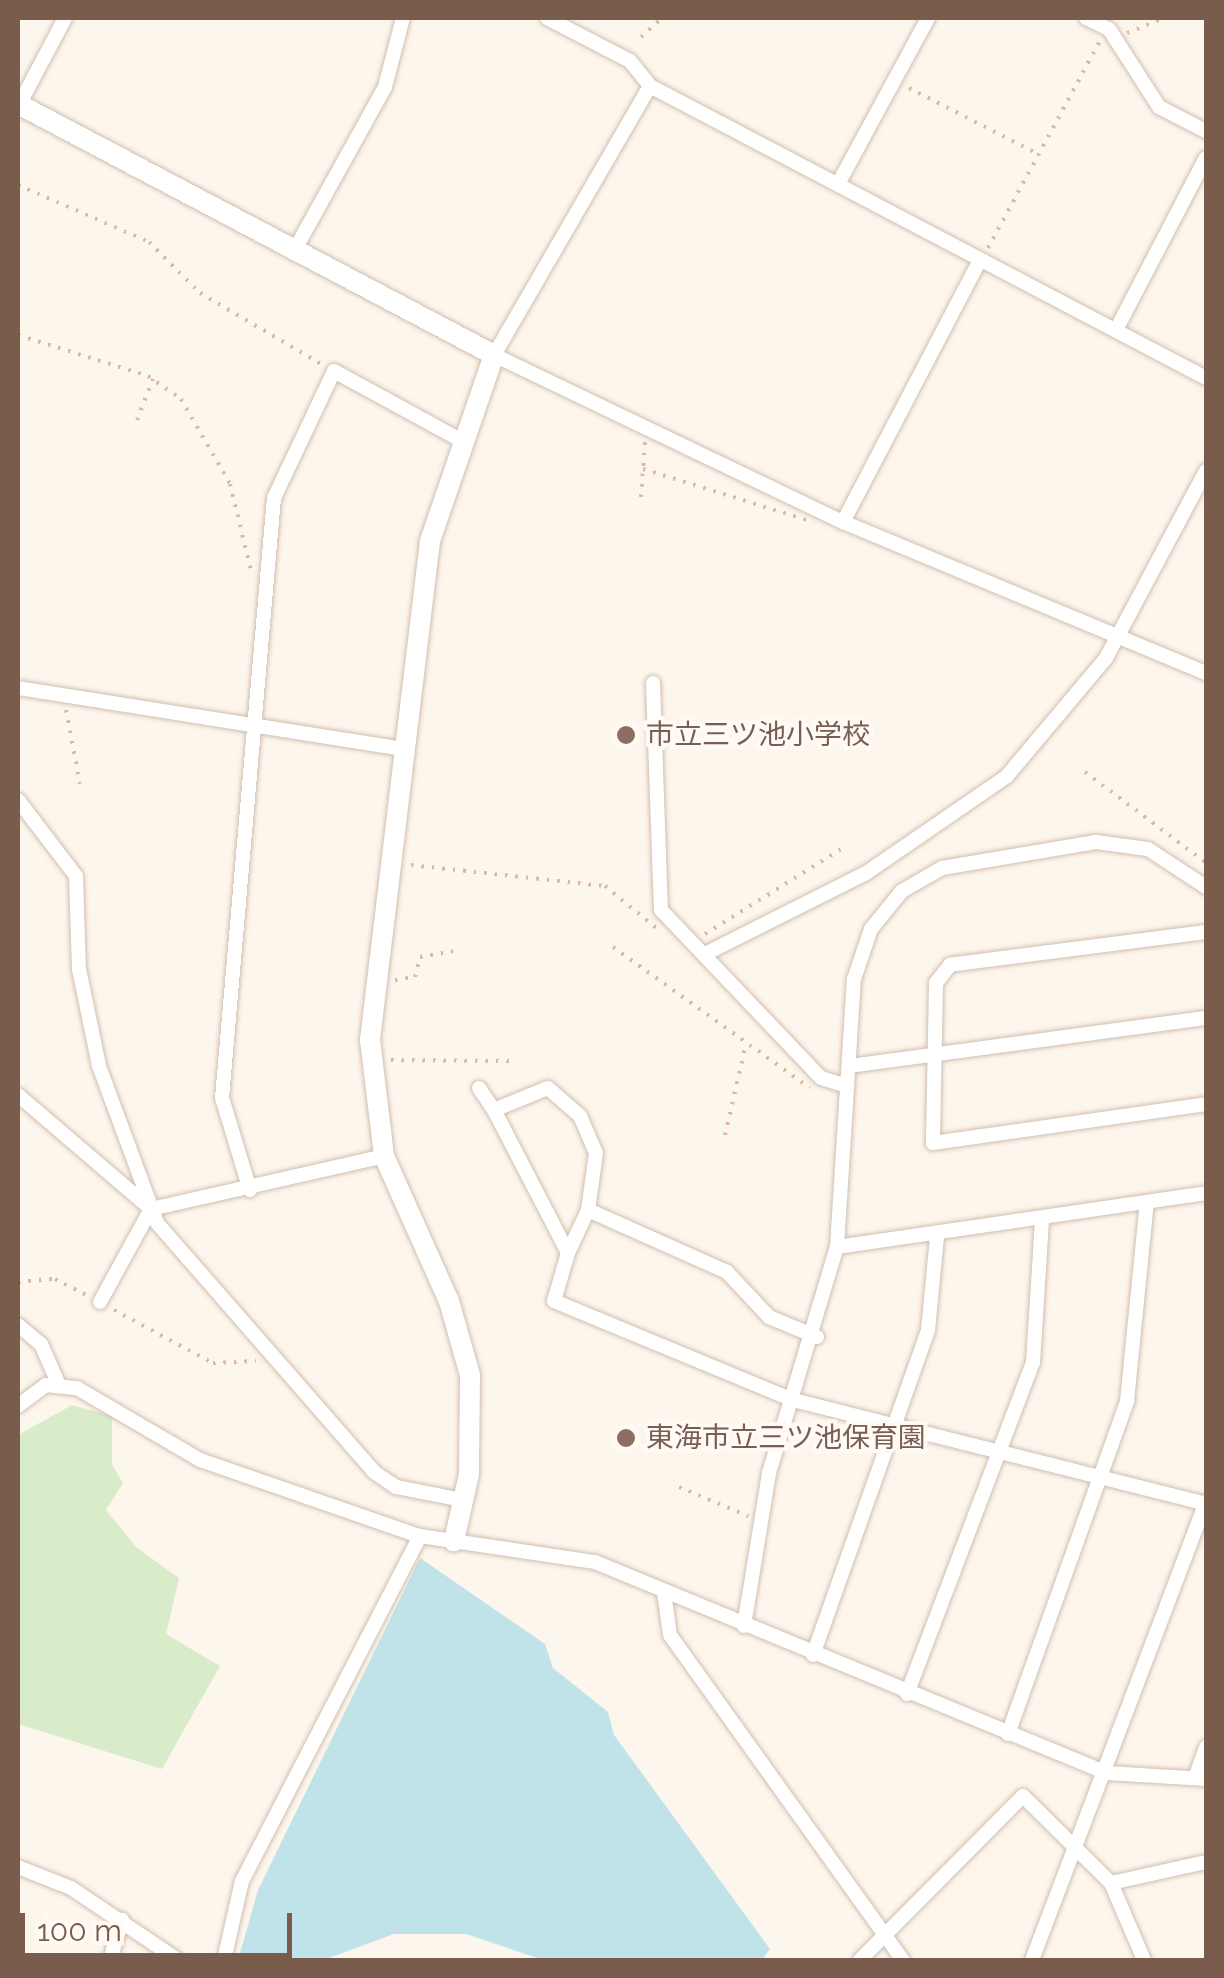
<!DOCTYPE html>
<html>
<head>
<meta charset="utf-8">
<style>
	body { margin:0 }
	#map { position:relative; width:1224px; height:1978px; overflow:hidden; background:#fdf6ec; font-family:Raleway,"Noto Sans JP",sans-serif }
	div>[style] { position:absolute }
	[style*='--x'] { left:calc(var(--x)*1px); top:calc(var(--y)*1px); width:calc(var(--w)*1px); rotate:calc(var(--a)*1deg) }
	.green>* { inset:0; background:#d8ecc9 }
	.water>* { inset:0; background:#bfe3e8 }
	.path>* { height:4px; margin-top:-2px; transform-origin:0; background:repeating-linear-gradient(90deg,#d9b8a5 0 2.5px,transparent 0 10.5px) }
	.roads { filter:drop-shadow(0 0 2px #d1beb0) drop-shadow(0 0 2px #d1beb0) }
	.street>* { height:14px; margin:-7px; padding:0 7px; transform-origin:7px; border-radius:7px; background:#fff }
	.secondary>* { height:20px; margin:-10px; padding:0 10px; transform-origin:10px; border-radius:10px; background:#fff }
	.dots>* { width:28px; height:28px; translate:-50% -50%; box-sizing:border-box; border:5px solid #fffaf3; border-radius:50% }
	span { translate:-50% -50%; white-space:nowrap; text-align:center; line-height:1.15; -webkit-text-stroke:8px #fffaf3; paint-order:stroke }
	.education-label { font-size:28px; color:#785e54 }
	.left { translate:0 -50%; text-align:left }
	.frame { position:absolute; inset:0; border:20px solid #7a5c4d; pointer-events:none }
	.scale { position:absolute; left:20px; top:1913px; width:272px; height:45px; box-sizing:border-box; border:5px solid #7a5c4d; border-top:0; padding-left:12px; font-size:30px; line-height:35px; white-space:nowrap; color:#7a5c4d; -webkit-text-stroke:8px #fffaf3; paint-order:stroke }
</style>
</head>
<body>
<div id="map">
	<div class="green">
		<div style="clip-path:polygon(72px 1405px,112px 1416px,112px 1464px,123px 1483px,106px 1510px,136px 1547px,179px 1578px,166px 1634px,220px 1666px,162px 1769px,18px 1724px,18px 1435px)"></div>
	</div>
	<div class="water">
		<div style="clip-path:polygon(420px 1558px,545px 1644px,553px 1668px,608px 1712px,614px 1735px,770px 1949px,762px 1960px,543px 1960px,466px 1934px,394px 1934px,323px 1960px,238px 1960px,258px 1890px)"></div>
	</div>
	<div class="path">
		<div style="--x:1127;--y:33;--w:40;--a:-22"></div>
		<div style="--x:641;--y:37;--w:28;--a:-42"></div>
		<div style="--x:909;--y:88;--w:145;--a:27.1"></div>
		<div style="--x:18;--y:185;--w:143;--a:23.5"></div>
		<div style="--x:149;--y:242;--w:72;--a:45"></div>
		<div style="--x:200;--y:293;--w:140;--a:30.4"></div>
		<div style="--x:988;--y:248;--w:235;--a:-61.6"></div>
		<div style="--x:18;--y:335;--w:136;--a:17.5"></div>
		<div style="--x:148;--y:376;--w:40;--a:34.9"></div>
		<div style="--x:181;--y:399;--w:98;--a:60"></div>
		<div style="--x:230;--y:484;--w:89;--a:76.4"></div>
		<div style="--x:137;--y:420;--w:44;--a:-68.7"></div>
		<div style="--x:643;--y:469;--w:172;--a:17.3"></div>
		<div style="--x:641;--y:497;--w:55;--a:-85.8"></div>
		<div style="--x:66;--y:710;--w:75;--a:79.3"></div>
		<div style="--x:1085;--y:772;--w:151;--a:36.9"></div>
		<div style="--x:411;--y:865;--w:195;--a:6.2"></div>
		<div style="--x:605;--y:886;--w:71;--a:39.3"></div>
		<div style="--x:705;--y:934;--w:160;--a:-32"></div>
		<div style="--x:613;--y:947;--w:242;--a:35.6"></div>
		<div style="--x:395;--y:980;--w:20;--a:-9"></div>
		<div style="--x:415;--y:977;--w:21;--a:-76"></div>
		<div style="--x:420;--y:957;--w:34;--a:-10"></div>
		<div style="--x:391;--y:1060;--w:118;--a:0.5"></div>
		<div style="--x:725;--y:1135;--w:89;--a:-77.1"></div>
		<div style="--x:18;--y:1282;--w:37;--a:-5"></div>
		<div style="--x:55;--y:1279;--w:37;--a:27"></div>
		<div style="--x:114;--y:1310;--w:112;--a:28.2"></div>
		<div style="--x:213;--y:1363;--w:43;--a:-2.7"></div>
		<div style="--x:679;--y:1487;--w:75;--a:22.8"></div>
	</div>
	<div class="roads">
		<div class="street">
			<div style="--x:547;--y:18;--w:93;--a:27.4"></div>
			<div style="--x:630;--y:61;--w:32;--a:51"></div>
			<div style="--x:650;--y:86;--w:628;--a:27.71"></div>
			<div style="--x:1086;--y:18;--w:25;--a:26"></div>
			<div style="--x:1109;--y:29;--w:93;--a:57.3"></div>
			<div style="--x:1159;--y:107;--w:53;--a:27.1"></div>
			<div style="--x:650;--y:86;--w:311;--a:120.1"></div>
			<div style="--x:494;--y:355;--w:387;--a:25.6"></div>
			<div style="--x:843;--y:522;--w:393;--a:22.6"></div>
			<div style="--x:19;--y:105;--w:98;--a:-62.1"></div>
			<div style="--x:838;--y:184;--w:189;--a:-61.5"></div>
			<div style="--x:293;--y:253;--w:190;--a:-61"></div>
			<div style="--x:385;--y:87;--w:71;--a:-75.4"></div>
			<div style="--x:1117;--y:328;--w:192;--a:-62.4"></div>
			<div style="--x:843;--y:522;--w:296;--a:-62.4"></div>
			<div style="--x:653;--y:683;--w:227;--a:88"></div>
			<div style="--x:661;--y:910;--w:232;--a:46.4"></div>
			<div style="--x:821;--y:1078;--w:24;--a:17"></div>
			<div style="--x:18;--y:688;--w:391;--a:9"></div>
			<div style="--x:18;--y:800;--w:96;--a:52.7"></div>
			<div style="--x:76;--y:876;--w:93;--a:88.2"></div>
			<div style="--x:79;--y:969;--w:99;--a:78.3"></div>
			<div style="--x:99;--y:1066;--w:167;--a:69.7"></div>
			<div style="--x:157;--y:1223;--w:330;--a:48.9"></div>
			<div style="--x:374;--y:1472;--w:27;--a:34"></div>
			<div style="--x:396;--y:1487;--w:68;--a:11"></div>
			<div style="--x:1206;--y:932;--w:258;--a:172.7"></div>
			<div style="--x:950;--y:965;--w:23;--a:128"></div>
			<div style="--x:936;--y:983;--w:160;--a:91.1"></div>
			<div style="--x:933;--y:1143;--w:276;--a:-8.1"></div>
			<div style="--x:705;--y:954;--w:180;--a:-26.7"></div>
			<div style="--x:866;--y:873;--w:171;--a:-34.5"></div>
			<div style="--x:1007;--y:776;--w:154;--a:-50"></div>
			<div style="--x:1106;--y:658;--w:212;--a:-61.9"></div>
			<div style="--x:850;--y:1066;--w:359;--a:-7.7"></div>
			<div style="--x:479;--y:1088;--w:27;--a:56"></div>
			<div style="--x:494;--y:1110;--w:58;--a:-22.2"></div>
			<div style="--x:548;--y:1088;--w:43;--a:41.2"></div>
			<div style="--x:580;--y:1116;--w:40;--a:66.6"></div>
			<div style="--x:596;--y:1153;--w:58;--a:98"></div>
			<div style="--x:588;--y:1210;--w:152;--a:24"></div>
			<div style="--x:727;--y:1272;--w:62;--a:47"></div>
			<div style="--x:769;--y:1317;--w:52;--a:22.6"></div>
			<div style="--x:18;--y:1095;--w:175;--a:40.6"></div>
			<div style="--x:494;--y:1110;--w:161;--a:62.6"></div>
			<div style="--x:568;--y:1253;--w:47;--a:-65.1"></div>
			<div style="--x:250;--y:1190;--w:96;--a:-106.9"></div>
			<div style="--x:222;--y:1098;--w:602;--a:-85.05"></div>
			<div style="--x:274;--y:498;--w:140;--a:-64.7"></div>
			<div style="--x:334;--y:371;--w:148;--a:28.6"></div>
			<div style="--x:151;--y:1209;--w:239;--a:-12.8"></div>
			<div style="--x:837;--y:1247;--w:373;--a:-8.3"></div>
			<div style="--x:568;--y:1253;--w:50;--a:106.3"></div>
			<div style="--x:554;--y:1301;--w:259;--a:22.5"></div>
			<div style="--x:793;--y:1400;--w:426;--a:14.1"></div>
			<div style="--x:100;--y:1302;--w:106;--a:-61.3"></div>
			<div style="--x:18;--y:1325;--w:30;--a:40"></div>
			<div style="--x:41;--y:1344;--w:43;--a:66.4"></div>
			<div style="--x:18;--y:1406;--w:35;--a:-37"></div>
			<div style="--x:46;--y:1385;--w:31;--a:6"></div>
			<div style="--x:77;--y:1388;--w:143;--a:30.3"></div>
			<div style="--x:200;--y:1460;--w:233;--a:19.1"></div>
			<div style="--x:420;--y:1536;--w:177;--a:8.5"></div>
			<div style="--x:595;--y:1562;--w:554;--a:22.4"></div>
			<div style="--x:1107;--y:1773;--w:99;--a:3.5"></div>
			<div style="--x:664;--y:1592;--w:43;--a:82.1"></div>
			<div style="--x:670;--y:1635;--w:400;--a:54.4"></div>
			<div style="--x:744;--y:1626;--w:155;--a:-80.7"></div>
			<div style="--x:769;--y:1473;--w:236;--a:-73.3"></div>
			<div style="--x:837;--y:1247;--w:269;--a:-86.4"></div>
			<div style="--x:854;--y:979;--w:53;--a:-71.2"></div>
			<div style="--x:871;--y:929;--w:49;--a:-50.8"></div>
			<div style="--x:902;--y:891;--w:46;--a:-29.9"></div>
			<div style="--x:942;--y:868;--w:156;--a:-9.6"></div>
			<div style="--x:1096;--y:842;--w:52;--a:7.7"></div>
			<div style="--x:1148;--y:849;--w:69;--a:33.2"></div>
			<div style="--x:813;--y:1655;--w:345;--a:-70.5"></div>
			<div style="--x:928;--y:1330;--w:94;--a:-84.5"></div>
			<div style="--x:907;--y:1694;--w:354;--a:-69.2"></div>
			<div style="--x:1033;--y:1363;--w:145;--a:-86.4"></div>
			<div style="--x:1008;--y:1734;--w:354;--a:-70.3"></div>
			<div style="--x:1127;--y:1401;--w:200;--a:-84.3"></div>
			<div style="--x:1195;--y:1778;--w:33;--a:-70"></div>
			<div style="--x:18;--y:1867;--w:57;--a:21.6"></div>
			<div style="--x:71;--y:1888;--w:129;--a:33.9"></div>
			<div style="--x:1111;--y:1883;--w:97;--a:-12.5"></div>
			<div style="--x:110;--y:1960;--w:42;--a:-73.3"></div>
			<div style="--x:224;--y:1960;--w:81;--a:-77.2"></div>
			<div style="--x:242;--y:1881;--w:388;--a:-62.7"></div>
			<div style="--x:860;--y:1960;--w:231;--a:-45.2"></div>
			<div style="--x:1023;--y:1796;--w:124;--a:44.7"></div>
			<div style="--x:1111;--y:1883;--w:84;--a:66.8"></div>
			<div style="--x:1032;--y:1960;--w:490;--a:-69.2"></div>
		</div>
		<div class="secondary">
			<div style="--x:18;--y:104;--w:538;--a:27.8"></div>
			<div style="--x:494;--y:355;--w:197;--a:109"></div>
			<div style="--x:430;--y:541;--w:503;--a:96.86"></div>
			<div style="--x:370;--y:1040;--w:117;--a:83.1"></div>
			<div style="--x:384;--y:1156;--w:159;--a:65.9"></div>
			<div style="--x:449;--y:1301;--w:77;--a:74.2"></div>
			<div style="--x:470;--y:1375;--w:99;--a:90.6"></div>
			<div style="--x:469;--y:1474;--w:69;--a:102.6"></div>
		</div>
	</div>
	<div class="dots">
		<div style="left:626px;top:735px;background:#8d6e63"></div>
		<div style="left:626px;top:1438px;background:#8d6e63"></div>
	</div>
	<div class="education-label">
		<span class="left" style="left:646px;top:735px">市立三ツ池小学校</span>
		<span class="left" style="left:646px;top:1438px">東海市立三ツ池保育園</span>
	</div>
	<div class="frame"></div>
	<div class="scale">100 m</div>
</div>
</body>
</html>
